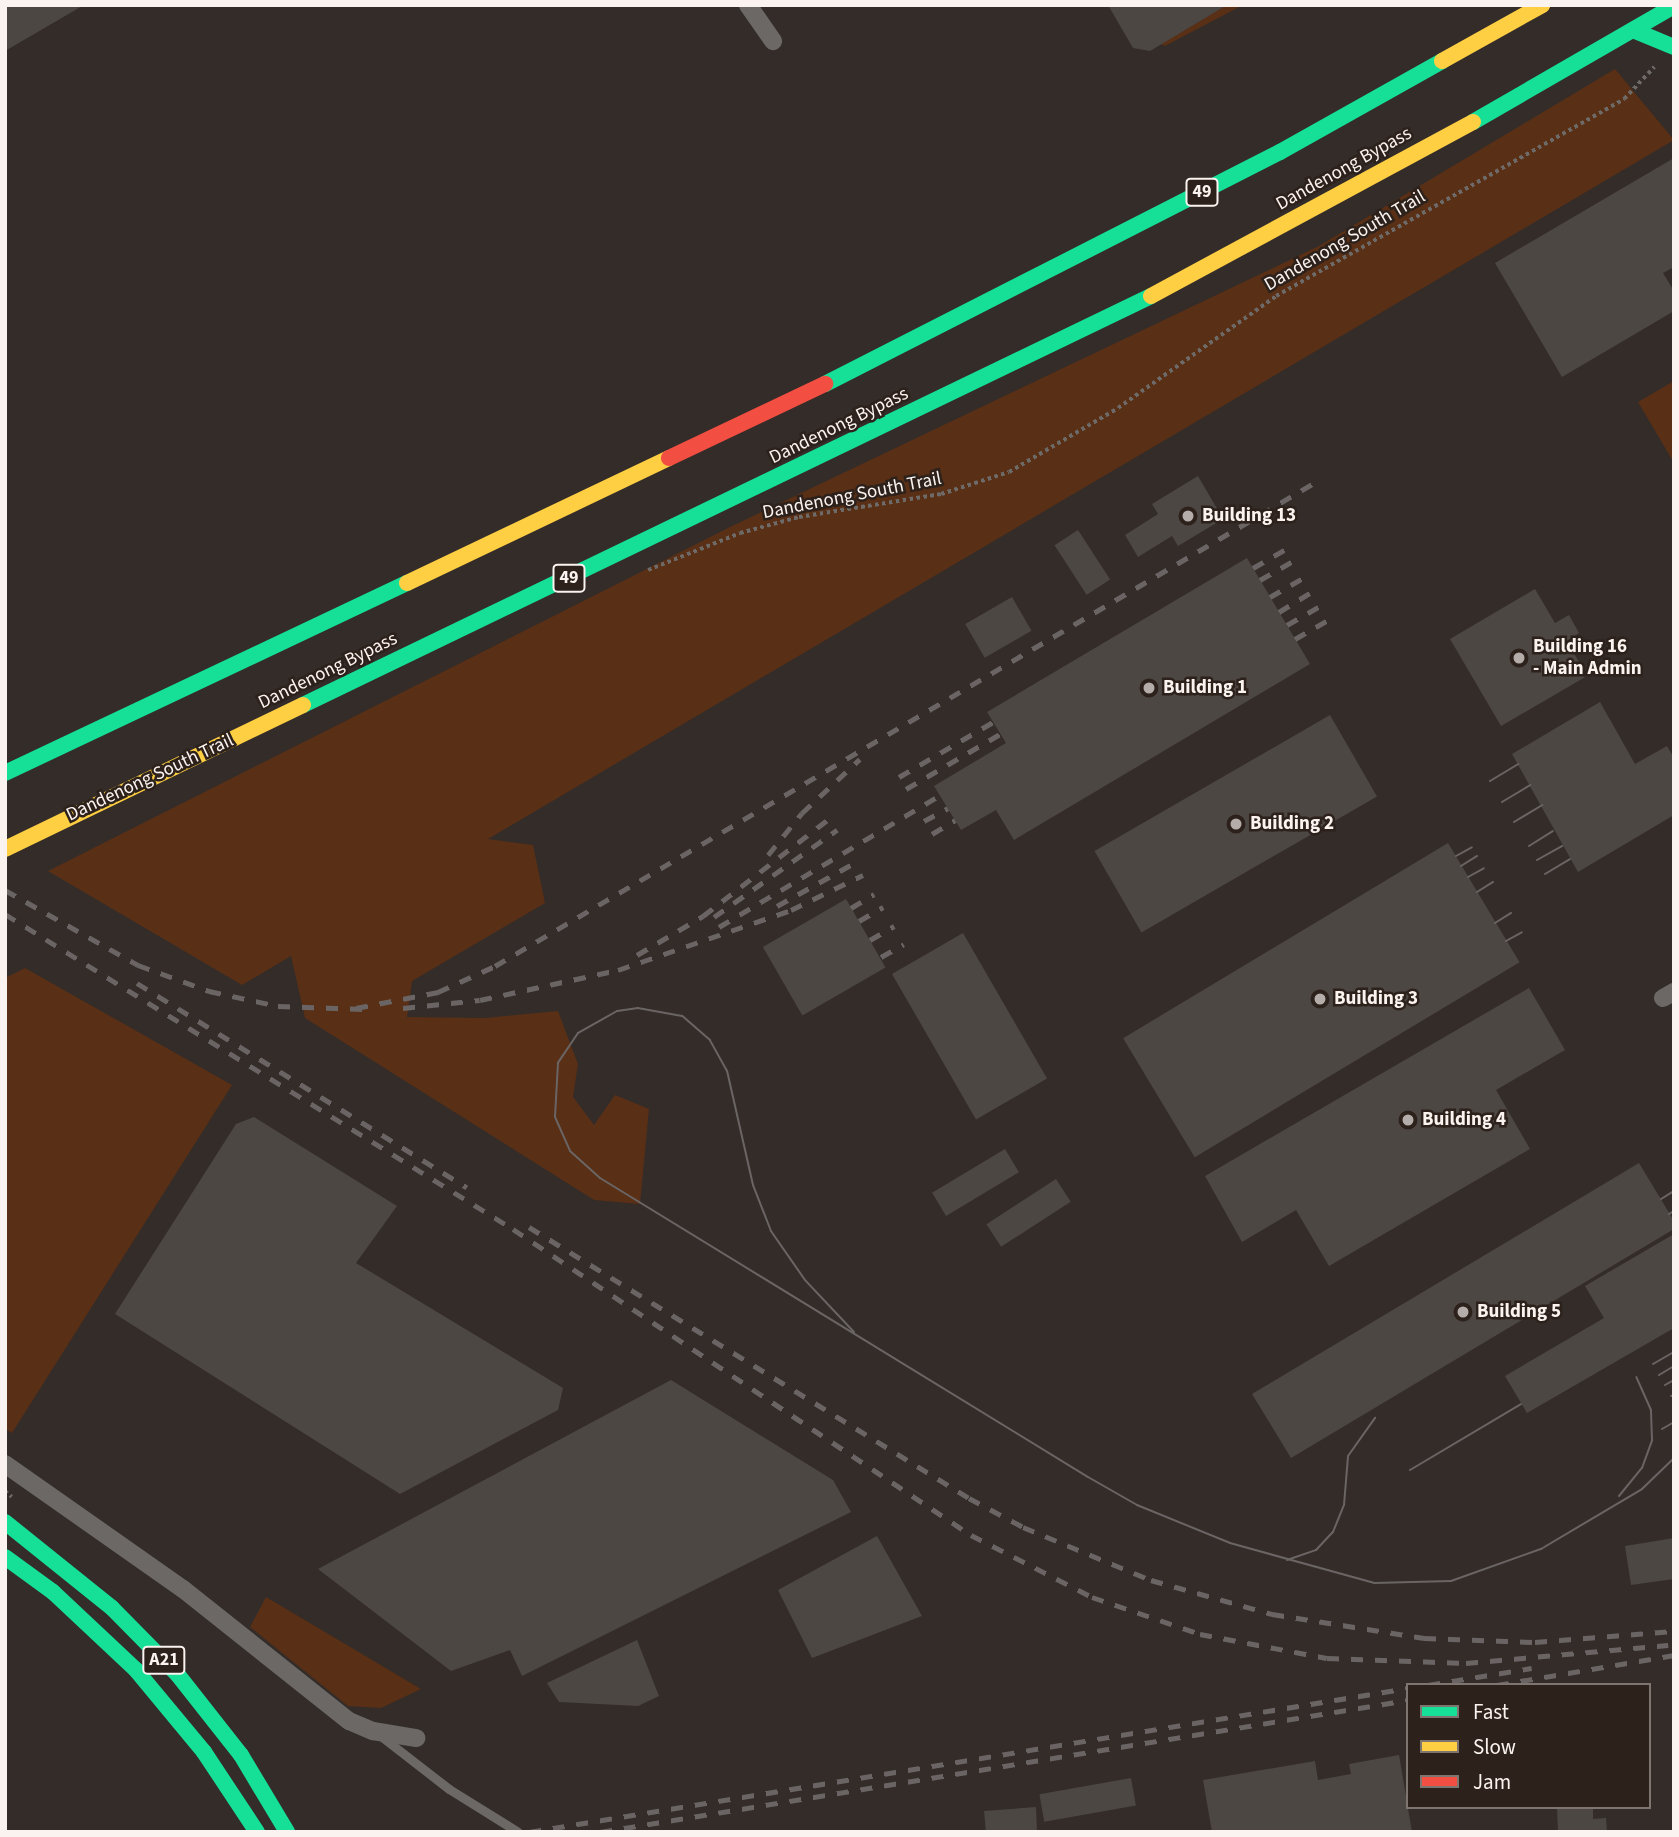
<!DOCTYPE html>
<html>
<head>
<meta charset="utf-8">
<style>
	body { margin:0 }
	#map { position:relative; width:1679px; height:1837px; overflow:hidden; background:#332c29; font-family:"Source Sans 3",sans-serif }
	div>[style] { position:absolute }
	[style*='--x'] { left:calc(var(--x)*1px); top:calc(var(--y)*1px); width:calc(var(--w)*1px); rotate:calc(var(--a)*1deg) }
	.green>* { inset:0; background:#592f16 }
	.building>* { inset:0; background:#4d4744; transform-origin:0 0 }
	.path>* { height:3.5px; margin-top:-1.75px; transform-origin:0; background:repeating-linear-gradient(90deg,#6d6a68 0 3.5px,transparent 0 7px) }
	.lane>* { height:9px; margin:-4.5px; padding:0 4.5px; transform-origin:4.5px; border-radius:4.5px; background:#6b6866 }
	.street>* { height:18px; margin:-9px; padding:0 9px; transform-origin:9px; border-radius:9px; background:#6b6866 }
	.fast>* { height:16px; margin:-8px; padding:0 8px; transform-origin:8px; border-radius:8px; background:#16e098 }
	.slow>* { height:16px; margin:-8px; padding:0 8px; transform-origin:8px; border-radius:8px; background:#ffcf43 }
	.jam>* { height:16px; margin:-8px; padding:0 8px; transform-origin:8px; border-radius:8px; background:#f24e42 }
	.tram>* { height:2px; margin:-1px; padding:0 1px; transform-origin:1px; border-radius:1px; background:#6a6564 }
	.rail>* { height:5px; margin-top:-2.5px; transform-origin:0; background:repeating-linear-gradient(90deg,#6a6564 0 12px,transparent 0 24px) }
	.dots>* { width:19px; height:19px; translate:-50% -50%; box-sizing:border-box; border:4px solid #2d211b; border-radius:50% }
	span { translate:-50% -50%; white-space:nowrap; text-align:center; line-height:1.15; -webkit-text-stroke:5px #2d211b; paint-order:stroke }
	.shield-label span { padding:2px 5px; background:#2d211b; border:2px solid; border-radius:5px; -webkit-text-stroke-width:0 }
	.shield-label { font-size:18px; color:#fbf3ef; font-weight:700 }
	.street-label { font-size:19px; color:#fbf3ef }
	.poi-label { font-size:19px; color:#fbf3ef; font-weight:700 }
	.left { translate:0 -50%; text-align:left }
	.frame { position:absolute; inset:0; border:7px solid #fbf3ef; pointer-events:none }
	.legend { position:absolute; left:1406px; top:1683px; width:245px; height:126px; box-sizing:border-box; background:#2d211b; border:2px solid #7f7570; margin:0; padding:9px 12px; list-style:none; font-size:21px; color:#fbf3ef }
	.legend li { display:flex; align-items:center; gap:14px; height:35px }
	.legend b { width:35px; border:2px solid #7f7570 }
</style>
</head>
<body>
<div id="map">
	<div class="green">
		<div style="clip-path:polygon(1227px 5px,1243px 5px,1165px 46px,1161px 44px)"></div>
		<div style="clip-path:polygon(1615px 69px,1674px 140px,488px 839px,533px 845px,545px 903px,412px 981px,407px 1017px,485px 1018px,558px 1011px,578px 1064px,573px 1097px,594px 1125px,615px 1095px,649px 1109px,640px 1204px,594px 1200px,305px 1018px,291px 956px,242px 985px,48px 871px,730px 527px,1319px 246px)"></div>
		<div style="clip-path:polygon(1674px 381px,1674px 463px,1638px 402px)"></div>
		<div style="clip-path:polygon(25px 968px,232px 1085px,12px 1433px,5px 1429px,5px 978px)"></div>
		<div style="clip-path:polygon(266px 1597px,421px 1689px,381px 1708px,348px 1706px,250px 1627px)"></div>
	</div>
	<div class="building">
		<div style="clip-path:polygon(5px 5px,84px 5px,5px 51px)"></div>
		<div style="clip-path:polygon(1108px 5px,1227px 5px,1150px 51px,1133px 48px)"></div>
		<div style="clip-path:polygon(1674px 158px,1674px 267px,1663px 273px,1674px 291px,1674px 311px,1562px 377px,1495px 263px)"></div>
		<div style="clip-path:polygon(1198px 476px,1223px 519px,1178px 546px,1172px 536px,1138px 557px,1125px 535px,1158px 514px,1152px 504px)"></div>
		<div style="left:1078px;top:530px;width:59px;height:28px;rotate:57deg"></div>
		<div style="clip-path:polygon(1247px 558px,1310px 664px,1014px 840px,996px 810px,961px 830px,934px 786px,1006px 743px,987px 712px)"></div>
		<div style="clip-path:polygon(1535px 589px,1555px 623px,1569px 615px,1579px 633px,1567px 641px,1587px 676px,1501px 726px,1450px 639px)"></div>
		<div style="left:1012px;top:597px;width:39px;height:54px;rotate:60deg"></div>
		<div style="clip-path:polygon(1600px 702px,1635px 764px,1667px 746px,1674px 758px,1674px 815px,1578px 872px,1512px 754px)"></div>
		<div style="left:1330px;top:715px;width:94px;height:272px;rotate:60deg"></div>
		<div style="left:1448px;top:843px;width:139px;height:379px;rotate:59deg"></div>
		<div style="left:846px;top:899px;width:79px;height:96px;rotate:60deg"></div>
		<div style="left:963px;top:933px;width:168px;height:82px;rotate:60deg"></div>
		<div style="clip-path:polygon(1529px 988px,1565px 1050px,1496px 1090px,1530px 1149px,1329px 1266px,1296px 1210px,1242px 1242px,1205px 1176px)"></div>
		<div style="clip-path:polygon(254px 1117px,397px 1206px,356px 1263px,563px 1388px,558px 1410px,400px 1494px,115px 1314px,236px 1124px)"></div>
		<div style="left:1005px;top:1149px;width:27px;height:85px;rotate:59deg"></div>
		<div style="clip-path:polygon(1639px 1163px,1674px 1221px,1674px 1229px,1291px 1458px,1252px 1394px)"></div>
		<div style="left:1056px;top:1179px;width:27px;height:83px;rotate:57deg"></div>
		<div style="clip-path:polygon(1674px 1234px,1674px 1328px,1527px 1413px,1505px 1376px,1604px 1318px,1585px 1286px)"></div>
		<div style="clip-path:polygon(671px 1380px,833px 1480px,851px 1512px,522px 1676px,510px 1650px,451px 1671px,318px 1569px)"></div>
		<div style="clip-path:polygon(877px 1536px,922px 1616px,812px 1658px,778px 1590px)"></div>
		<div style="clip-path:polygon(1674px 1538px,1674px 1579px,1631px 1585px,1625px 1546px)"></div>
		<div style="clip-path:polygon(637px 1640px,659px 1696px,638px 1706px,559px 1702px,547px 1683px)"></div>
		<div style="clip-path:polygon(1399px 1755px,1412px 1832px,1212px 1832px,1203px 1780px,1315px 1761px,1318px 1780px,1351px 1774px,1349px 1764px)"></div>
		<div style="left:1131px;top:1778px;width:28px;height:93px;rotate:80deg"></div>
		<div style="clip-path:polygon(1036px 1807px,1037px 1832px,986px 1832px,984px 1811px)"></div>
		<div style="clip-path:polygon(1557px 1807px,1593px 1807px,1593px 1819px,1606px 1818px,1607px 1832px,1558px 1832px)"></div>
	</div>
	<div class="path">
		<div style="--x:648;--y:570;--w:99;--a:-21.9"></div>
		<div style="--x:740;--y:533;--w:61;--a:-15.2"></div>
		<div style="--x:799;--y:517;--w:144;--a:-9.2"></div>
		<div style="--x:941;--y:494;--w:71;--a:-17.9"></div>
		<div style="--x:1009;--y:472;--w:126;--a:-30.4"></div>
		<div style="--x:1118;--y:408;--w:194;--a:-35.3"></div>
		<div style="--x:1276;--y:296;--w:400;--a:-29.5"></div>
		<div style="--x:1624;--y:99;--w:44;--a:-46.8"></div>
		<div style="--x:5;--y:1491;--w:9;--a:41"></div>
	</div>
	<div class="lane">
		<div style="--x:382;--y:1737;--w:85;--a:37.8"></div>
		<div style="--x:449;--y:1789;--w:81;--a:31.9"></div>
	</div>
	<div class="street">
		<div style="--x:748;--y:5;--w:44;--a:55.2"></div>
		<div style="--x:1663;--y:998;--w:13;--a:-29"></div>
		<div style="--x:5;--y:1464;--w:218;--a:35.1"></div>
		<div style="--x:183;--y:1589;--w:212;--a:38.5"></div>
		<div style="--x:349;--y:1721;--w:26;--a:23"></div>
		<div style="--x:373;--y:1731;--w:44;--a:9.2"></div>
	</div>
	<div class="fast">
		<div style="--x:1633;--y:30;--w:44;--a:22.5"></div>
		<div style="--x:1473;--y:122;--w:232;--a:-30"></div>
		<div style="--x:825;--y:384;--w:511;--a:-27.02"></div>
		<div style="--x:1280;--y:152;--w:186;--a:-29.3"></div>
		<div style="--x:303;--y:705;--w:941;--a:-25.75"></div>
		<div style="--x:5;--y:773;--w:445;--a:-25.3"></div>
		<div style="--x:5;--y:1522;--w:137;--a:38.8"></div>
		<div style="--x:112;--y:1608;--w:94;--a:45.4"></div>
		<div style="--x:178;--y:1675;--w:102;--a:51.8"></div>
		<div style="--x:241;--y:1755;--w:90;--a:59.1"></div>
		<div style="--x:5;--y:1557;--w:59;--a:36.1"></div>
		<div style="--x:53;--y:1592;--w:114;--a:43.2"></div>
		<div style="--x:136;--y:1670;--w:107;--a:50.3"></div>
		<div style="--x:204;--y:1752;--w:96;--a:56.5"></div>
	</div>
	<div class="slow">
		<div style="--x:1442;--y:61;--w:115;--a:-29.2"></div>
		<div style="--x:1151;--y:296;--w:366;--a:-28.4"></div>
		<div style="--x:407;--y:583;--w:290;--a:-25.5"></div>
		<div style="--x:5;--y:849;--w:331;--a:-25.8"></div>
	</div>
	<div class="jam">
		<div style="--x:669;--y:458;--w:173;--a:-25.4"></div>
	</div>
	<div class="tram">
		<div style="--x:1490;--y:781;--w:33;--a:-31"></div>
		<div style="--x:1502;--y:802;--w:33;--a:-31"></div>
		<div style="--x:1514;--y:822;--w:33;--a:-31"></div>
		<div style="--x:1529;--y:846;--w:28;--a:-32"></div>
		<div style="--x:1456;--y:856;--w:18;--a:-29"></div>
		<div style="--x:1537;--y:860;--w:29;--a:-29"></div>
		<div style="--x:1461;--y:866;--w:19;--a:-32"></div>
		<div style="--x:1545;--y:874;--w:29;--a:-31"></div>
		<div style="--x:1468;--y:877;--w:18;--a:-29"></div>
		<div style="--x:1477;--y:892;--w:19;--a:-32"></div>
		<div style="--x:1495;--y:923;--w:19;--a:-32"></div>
		<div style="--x:1506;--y:941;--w:18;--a:-29"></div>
		<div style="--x:1661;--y:1199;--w:15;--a:-32"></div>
		<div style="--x:1669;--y:1214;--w:6;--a:-31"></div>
		<div style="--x:854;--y:1332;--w:71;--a:-133.3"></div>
		<div style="--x:805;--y:1280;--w:60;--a:-124.8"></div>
		<div style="--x:771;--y:1231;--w:49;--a:-111.4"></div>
		<div style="--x:753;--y:1185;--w:117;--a:-102.8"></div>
		<div style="--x:727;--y:1071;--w:35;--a:-119"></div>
		<div style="--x:710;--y:1040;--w:37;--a:-139"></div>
		<div style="--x:682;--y:1016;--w:45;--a:-169.7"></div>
		<div style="--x:638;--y:1008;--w:21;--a:172"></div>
		<div style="--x:617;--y:1011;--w:45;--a:150.6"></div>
		<div style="--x:578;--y:1033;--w:36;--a:124"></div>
		<div style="--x:558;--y:1063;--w:54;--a:93.2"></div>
		<div style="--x:555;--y:1117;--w:37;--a:66"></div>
		<div style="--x:570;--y:1151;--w:40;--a:42"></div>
		<div style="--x:600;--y:1178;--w:572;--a:31.5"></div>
		<div style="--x:1088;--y:1477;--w:56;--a:29.7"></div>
		<div style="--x:1137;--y:1505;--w:100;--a:22.2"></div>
		<div style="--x:1230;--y:1543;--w:149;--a:15.5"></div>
		<div style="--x:1374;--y:1583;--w:77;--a:-1.5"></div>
		<div style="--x:1451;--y:1581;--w:96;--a:-19.6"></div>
		<div style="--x:1541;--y:1549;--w:117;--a:-30.7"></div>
		<div style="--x:1642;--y:1489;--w:45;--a:-44.1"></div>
		<div style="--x:1653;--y:1364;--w:24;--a:-30"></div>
		<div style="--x:1659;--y:1375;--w:17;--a:-31"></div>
		<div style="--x:1665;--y:1385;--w:10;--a:-29"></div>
		<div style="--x:1671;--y:1396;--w:3;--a:-18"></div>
		<div style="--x:1662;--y:1429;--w:14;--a:-30"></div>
		<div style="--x:1410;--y:1470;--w:129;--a:-30.7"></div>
		<div style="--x:1619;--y:1496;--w:36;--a:-51"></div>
		<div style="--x:1642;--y:1468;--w:30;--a:-70"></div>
		<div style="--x:1652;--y:1440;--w:30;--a:-92"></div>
		<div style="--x:1651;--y:1410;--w:36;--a:-114"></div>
		<div style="--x:1287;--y:1560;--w:31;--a:-19"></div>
		<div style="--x:1316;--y:1550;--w:25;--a:-47"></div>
		<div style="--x:1333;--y:1532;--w:29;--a:-68"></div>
		<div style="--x:1344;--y:1505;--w:49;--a:-85.3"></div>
		<div style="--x:1348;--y:1456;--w:47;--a:-54.6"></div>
	</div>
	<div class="rail">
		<div style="--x:1253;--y:568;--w:46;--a:-29.9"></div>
		<div style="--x:1260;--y:580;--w:46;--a:-29.9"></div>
		<div style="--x:1270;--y:597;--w:46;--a:-29.9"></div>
		<div style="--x:1279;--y:612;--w:46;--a:-31.6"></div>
		<div style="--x:1287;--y:625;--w:46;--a:-29.9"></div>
		<div style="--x:1295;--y:639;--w:46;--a:-29.9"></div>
		<div style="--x:899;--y:777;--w:109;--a:-30.3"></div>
		<div style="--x:906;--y:789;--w:109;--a:-30.3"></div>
		<div style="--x:924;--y:821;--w:27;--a:-28"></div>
		<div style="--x:932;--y:834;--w:27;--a:-31"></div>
		<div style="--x:768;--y:855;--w:54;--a:-51"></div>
		<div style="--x:802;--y:813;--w:79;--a:-43"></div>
		<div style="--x:5;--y:890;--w:153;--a:29.4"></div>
		<div style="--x:138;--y:965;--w:76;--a:20.1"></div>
		<div style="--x:209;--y:991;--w:71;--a:12.3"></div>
		<div style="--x:278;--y:1006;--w:86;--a:2"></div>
		<div style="--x:777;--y:906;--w:90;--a:-29.1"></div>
		<div style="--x:851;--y:908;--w:27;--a:-31"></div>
		<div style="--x:5;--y:914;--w:598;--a:31.8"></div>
		<div style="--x:513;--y:1229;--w:551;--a:33.75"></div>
		<div style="--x:971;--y:1535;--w:136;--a:27.1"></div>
		<div style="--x:1092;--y:1597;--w:114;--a:18.9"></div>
		<div style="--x:1200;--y:1634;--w:129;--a:10.7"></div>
		<div style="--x:1327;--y:1658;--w:139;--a:2.1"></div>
		<div style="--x:1466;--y:1663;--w:203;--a:-5.1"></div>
		<div style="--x:714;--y:917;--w:151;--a:-35.3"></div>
		<div style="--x:859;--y:921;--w:28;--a:-30"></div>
		<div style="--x:719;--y:927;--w:257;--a:-30.8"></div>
		<div style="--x:870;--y:940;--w:28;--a:-30"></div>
		<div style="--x:637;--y:955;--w:77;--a:-30.6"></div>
		<div style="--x:703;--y:916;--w:160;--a:-37.7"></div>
		<div style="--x:881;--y:957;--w:26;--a:-29"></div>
		<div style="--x:137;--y:983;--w:388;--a:31.8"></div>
		<div style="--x:356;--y:1008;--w:84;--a:-11"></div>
		<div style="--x:438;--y:992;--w:63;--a:-24.5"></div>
		<div style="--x:495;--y:966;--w:951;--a:-30.53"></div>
		<div style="--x:403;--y:1008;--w:77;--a:-5.9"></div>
		<div style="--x:480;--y:1000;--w:141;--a:-12.3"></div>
		<div style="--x:618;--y:970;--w:183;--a:-19.1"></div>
		<div style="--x:791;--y:910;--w:80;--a:-25.9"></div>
		<div style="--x:529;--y:1227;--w:517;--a:31.63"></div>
		<div style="--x:969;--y:1498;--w:61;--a:28.2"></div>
		<div style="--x:1023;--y:1527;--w:139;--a:22.5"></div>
		<div style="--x:1151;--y:1580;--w:126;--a:15.7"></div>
		<div style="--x:1272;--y:1614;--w:154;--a:9"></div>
		<div style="--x:1424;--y:1638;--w:111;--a:2.1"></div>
		<div style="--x:1535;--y:1642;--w:139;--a:-4.5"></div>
		<div style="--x:1428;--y:1685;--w:105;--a:-9.3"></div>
		<div style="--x:1497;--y:1685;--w:180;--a:-9.6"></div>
		<div style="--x:529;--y:1832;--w:891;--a:-9.3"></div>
		<div style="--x:600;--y:1832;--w:819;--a:-9.28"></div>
	</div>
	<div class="dots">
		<div style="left:1188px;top:516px;background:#b5adaa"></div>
		<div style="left:1519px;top:658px;background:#b5adaa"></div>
		<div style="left:1149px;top:688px;background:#b5adaa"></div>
		<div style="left:1236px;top:824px;background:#b5adaa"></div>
		<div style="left:1320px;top:999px;background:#b5adaa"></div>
		<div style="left:1408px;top:1120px;background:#b5adaa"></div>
		<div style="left:1463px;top:1312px;background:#b5adaa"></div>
	</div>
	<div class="shield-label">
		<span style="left:1202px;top:192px">49</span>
		<span style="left:569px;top:578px">49</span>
		<span style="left:164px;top:1660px">A21</span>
	</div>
	<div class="street-label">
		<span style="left:1344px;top:169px;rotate:-29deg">Dandenong Bypass</span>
		<span style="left:1345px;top:241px;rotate:-30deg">Dandenong South Trail</span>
		<span style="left:839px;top:426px;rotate:-26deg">Dandenong Bypass</span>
		<span style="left:852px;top:496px;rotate:-11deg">Dandenong South Trail</span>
		<span style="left:328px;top:671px;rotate:-26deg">Dandenong Bypass</span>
		<span style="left:150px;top:778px;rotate:-25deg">Dandenong South Trail</span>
	</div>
	<div class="poi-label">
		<span class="left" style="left:1202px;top:516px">Building 13</span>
		<span class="left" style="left:1533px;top:658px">Building 16<br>- Main Admin</span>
		<span class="left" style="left:1163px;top:688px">Building 1</span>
		<span class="left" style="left:1250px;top:824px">Building 2</span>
		<span class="left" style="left:1334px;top:999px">Building 3</span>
		<span class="left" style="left:1422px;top:1120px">Building 4</span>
		<span class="left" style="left:1477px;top:1312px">Building 5</span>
	</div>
	<div class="frame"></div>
	<ul class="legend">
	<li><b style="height:9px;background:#16e098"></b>Fast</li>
	<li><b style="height:9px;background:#ffcf43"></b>Slow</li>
	<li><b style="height:9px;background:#f24e42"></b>Jam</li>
	</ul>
</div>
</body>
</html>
